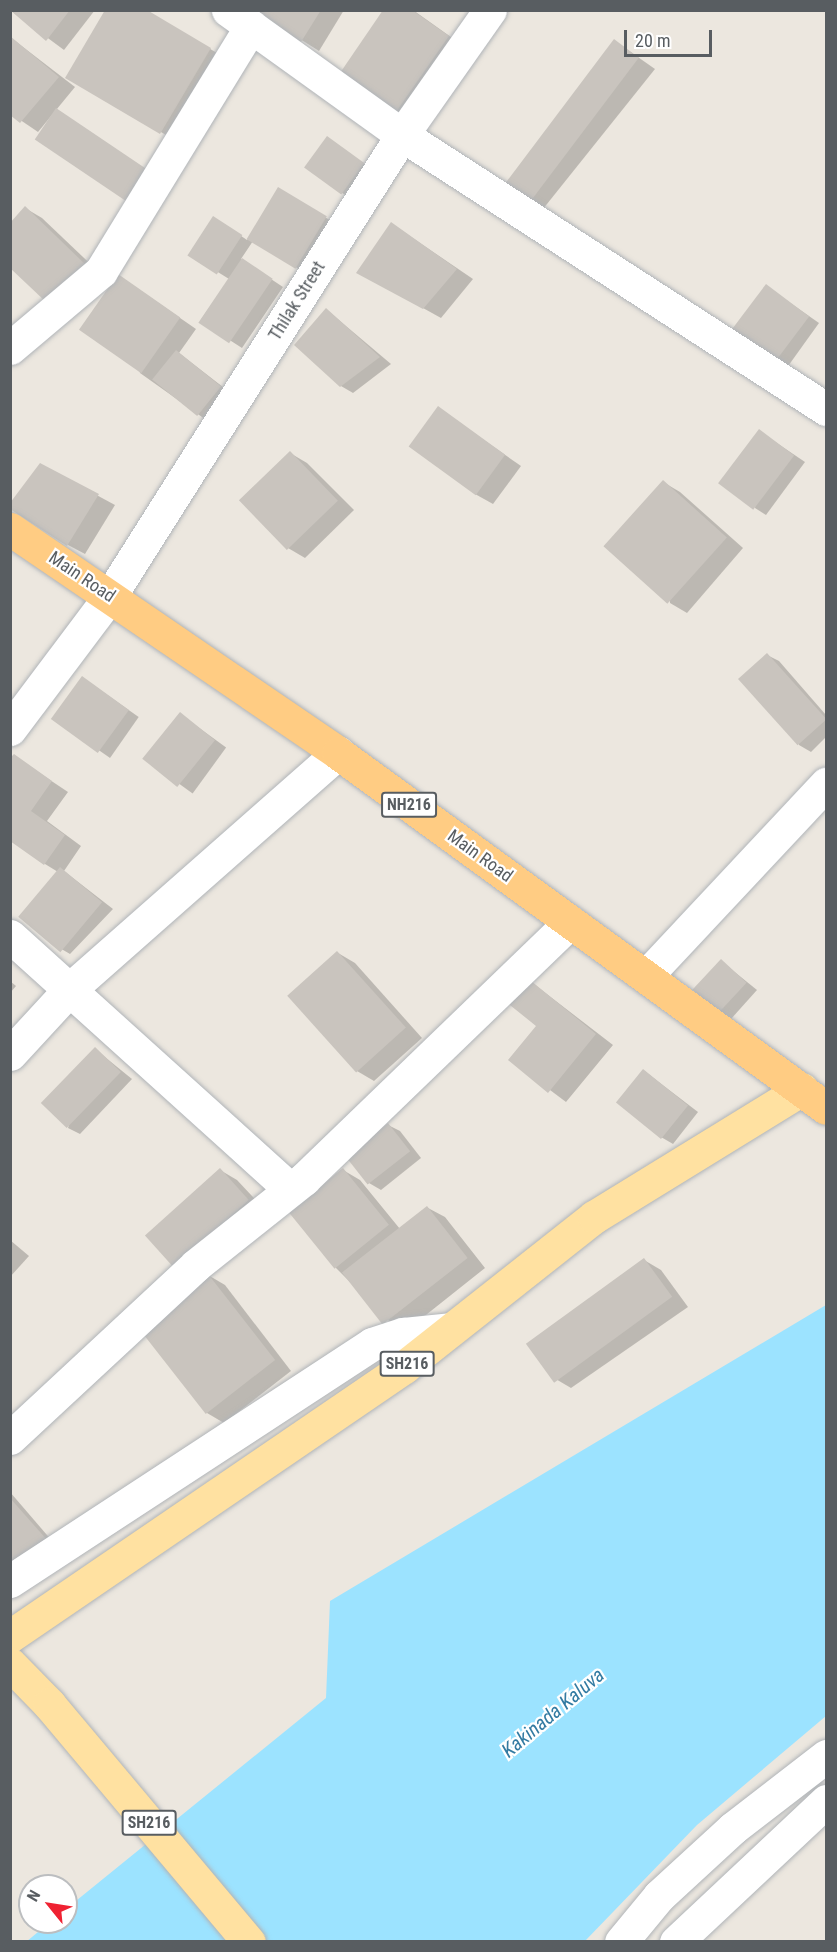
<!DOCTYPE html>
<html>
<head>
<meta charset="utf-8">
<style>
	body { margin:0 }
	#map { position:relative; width:837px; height:1952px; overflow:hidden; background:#ece7df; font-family:"Roboto Condensed",sans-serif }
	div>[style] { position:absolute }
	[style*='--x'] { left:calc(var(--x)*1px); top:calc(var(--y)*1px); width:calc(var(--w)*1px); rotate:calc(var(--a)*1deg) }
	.water>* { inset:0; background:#9ce3ff }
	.shadow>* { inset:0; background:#0003; transform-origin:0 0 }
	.building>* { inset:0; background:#c9c4be; transform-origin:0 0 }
	.roads { filter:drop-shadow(0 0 2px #b0b4b8) drop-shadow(0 0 2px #b0b4b8) }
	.minor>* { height:33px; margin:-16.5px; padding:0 16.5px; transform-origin:16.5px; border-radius:16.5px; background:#fff }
	.major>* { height:33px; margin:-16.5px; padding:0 16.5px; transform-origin:16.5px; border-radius:16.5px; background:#ffe1a1 }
	.highway>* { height:33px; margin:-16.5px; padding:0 16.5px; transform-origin:16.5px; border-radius:16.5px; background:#ffcc83 }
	span { translate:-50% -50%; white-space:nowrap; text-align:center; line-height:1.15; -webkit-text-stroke:4.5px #fff; paint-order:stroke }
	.shield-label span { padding:2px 4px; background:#fff; border:2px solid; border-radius:4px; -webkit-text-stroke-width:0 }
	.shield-label { font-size:16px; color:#585d61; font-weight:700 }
	.street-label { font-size:18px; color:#585d61 }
	.water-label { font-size:20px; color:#337ba2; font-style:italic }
	.frame { position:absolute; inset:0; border:12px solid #585d61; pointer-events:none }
	.north { position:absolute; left:18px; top:1874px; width:60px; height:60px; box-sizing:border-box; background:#fff; border:2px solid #bcbec0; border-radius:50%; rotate:300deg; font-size:16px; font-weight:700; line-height:24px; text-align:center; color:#585d61 }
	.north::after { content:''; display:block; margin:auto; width:21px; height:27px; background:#ef2232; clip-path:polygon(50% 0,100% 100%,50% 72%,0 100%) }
	.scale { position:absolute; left:624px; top:30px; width:88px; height:27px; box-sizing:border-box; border:3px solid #585d61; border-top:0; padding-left:8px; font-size:18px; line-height:21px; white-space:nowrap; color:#585d61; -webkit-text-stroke:4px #fff; paint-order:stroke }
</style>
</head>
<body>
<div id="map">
	<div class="water">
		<div style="clip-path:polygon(826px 1305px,826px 1716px,697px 1825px,585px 1941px,26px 1942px,50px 1922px,66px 1922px,66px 1909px,326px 1698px,330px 1601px)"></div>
	</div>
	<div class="shadow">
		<div style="clip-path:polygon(10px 10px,95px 10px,64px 50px)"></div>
		<div style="clip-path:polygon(145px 10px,227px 59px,178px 142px,67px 77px)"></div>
		<div style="clip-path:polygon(254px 10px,344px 10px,319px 51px)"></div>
		<div style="clip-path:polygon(385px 10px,413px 10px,465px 47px,413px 120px,396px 110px)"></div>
		<div style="clip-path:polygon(10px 37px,75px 87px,38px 132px,10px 113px)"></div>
		<div style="clip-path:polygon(615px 41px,655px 69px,539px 214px,522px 204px)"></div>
		<div style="clip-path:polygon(327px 138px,374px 171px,353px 199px,342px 193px)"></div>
		<div style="clip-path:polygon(290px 196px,338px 225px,307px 274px,253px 241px,241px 259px,283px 287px,242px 348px,200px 321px,229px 279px,189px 254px,225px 225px,247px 240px)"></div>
		<div style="clip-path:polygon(25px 208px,42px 218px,103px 276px,65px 311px)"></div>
		<div style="clip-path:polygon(392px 224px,473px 279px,441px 318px,358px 272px)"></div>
		<div style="clip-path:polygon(118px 275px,196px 329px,179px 353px,232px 394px,209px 422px,140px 373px)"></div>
		<div style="clip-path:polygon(766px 286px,819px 323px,786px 369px,774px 362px)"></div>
		<div style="clip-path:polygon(327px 310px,391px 364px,353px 393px,341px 386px)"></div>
		<div style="clip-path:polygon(438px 408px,521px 466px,493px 504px,475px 494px)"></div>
		<div style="clip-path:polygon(759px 431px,805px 462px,766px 515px,755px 508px)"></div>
		<div style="clip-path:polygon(290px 453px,307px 463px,354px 510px,305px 558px,288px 548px,241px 501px)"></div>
		<div style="clip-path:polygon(41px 465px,115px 505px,85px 554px,68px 545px)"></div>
		<div style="clip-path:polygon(663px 482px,680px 492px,743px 548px,687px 613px,670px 603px)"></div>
		<div style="clip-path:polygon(767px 655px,779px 661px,826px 715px,826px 737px,811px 752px,799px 745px)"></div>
		<div style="left:83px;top:678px;width:68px;height:50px;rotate:35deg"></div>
		<div style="left:180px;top:714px;width:57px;height:57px;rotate:36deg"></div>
		<div style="clip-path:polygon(14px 756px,68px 792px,47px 821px,81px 846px,64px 871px,113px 909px,70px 954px,58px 947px,58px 872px,45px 864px)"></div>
		<div style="clip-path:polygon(338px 953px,355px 963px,422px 1038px,374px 1081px,357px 1071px)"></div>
		<div style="clip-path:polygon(721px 961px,757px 990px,731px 1019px,719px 1012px)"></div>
		<div style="clip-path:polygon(526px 978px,613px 1045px,566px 1102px,510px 1060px,538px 1026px)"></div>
		<div style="clip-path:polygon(10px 981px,16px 986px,10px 993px)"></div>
		<div style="clip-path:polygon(95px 1049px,132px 1079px,80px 1134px,68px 1128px)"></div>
		<div style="clip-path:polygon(643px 1070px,698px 1112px,673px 1144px,661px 1137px)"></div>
		<div style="clip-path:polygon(388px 1125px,400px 1131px,421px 1158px,381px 1190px,369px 1183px)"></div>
		<div style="clip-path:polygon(220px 1170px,237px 1180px,265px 1210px,194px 1278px)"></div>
		<div style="clip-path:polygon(343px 1170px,360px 1180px,400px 1229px,428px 1208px,445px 1217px,485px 1268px,402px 1334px,336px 1268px)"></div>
		<div style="clip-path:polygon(10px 1240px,29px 1256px,10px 1277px)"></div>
		<div style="clip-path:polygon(644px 1260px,661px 1270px,688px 1307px,571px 1388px,554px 1378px)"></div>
		<div style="clip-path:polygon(208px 1275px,225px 1285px,291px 1371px,224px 1423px,207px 1413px)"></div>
		<div style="clip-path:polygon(10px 1492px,59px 1549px,19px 1569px,10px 1559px)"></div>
	</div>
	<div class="building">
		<div style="clip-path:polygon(10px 10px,70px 10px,46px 41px)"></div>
		<div style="clip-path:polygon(105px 10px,147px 10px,211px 48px,160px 134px,65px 78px)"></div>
		<div style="clip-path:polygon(251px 10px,321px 10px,301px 42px)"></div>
		<div style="clip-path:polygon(383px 10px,412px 10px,449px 36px,396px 112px,340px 73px)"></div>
		<div style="clip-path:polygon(10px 36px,59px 77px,20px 123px,10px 115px)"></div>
		<div style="left:614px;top:39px;width:31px;height:188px;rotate:37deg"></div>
		<div style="left:56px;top:108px;width:114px;height:38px;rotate:34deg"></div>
		<div style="left:327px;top:136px;width:46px;height:39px;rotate:36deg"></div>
		<div style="left:278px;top:187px;width:57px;height:61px;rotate:31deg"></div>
		<div style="clip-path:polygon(25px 206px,87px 266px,46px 302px,10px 268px,10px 223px)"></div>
		<div style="left:213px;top:216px;width:35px;height:47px;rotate:33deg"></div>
		<div style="clip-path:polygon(391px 222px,457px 269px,423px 309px,356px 273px)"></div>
		<div style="left:242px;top:258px;width:37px;height:78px;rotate:34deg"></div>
		<div style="left:118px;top:274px;width:76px;height:68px;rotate:35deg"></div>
		<div style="left:766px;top:284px;width:54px;height:60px;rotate:37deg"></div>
		<div style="clip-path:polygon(326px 308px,380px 357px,340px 387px,294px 345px)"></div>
		<div style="left:176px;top:350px;width:58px;height:38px;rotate:39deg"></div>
		<div style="left:438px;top:406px;width:83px;height:50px;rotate:36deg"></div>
		<div style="left:759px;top:429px;width:44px;height:68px;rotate:37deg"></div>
		<div style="left:290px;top:451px;width:69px;height:71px;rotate:46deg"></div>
		<div style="clip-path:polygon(40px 463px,99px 494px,67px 546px,10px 509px,10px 503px)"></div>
		<div style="left:663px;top:480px;width:86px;height:89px;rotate:42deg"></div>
		<div style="left:767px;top:653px;width:89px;height:39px;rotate:48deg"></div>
		<div style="left:82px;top:676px;width:58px;height:53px;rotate:36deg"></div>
		<div style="left:180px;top:712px;width:45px;height:60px;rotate:39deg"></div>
		<div style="clip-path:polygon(14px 754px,52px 781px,31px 811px,65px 835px,44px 865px,10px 841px,10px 758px)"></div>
		<div style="left:60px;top:867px;width:55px;height:65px;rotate:40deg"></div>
		<div style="left:337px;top:951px;width:103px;height:67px;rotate:48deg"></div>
		<div style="left:721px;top:959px;width:35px;height:42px;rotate:43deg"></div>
		<div style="clip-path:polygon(525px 976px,596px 1034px,548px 1093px,508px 1060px,536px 1026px,505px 1001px)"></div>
		<div style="left:95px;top:1047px;width:36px;height:78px;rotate:44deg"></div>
		<div style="left:643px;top:1069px;width:58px;height:43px;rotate:39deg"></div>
		<div style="left:388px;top:1123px;width:36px;height:54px;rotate:52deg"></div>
		<div style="left:220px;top:1168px;width:43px;height:101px;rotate:48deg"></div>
		<div style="left:343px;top:1168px;width:73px;height:70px;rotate:51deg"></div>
		<div style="left:427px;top:1206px;width:66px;height:108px;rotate:52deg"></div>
		<div style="left:644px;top:1258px;width:48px;height:146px;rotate:54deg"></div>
		<div style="left:208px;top:1274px;width:109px;height:88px;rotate:52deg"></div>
		<div style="clip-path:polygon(10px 1498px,48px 1541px,10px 1561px)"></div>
	</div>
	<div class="roads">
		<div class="minor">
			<div style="--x:228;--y:10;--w:214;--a:35.7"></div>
			<div style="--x:402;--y:135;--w:505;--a:32.87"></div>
			<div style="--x:10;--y:348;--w:119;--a:-40.2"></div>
			<div style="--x:101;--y:271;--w:287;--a:-58.5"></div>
			<div style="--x:10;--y:729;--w:166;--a:-53.1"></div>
			<div style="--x:110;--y:596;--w:546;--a:-57.65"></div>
			<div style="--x:402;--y:135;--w:153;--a:-54.9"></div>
			<div style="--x:10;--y:936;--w:377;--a:42.1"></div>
			<div style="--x:647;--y:975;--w:262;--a:-46.9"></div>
			<div style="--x:10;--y:1054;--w:87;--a:-47.3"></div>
			<div style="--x:69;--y:990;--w:359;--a:-41.4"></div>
			<div style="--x:10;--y:1438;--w:254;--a:-42.9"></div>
			<div style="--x:196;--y:1265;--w:138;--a:-38.5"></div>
			<div style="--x:304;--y:1179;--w:370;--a:-44"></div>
			<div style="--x:10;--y:1581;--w:433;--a:-33.2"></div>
			<div style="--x:372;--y:1344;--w:33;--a:-18"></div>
			<div style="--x:403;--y:1334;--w:48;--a:-5.9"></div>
			<div style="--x:621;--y:1942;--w:60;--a:-50.4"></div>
			<div style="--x:659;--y:1896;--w:100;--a:-42.6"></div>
			<div style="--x:733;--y:1828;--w:118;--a:-37.7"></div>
			<div style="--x:676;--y:1942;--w:206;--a:-43.2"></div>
		</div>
		<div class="major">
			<div style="--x:10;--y:1636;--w:477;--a:-34.3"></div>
			<div style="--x:404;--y:1367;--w:242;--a:-38.3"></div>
			<div style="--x:594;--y:1217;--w:244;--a:-31.6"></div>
			<div style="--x:10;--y:1664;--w:56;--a:45.7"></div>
			<div style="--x:49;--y:1704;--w:311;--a:50"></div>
		</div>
		<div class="highway">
			<div style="--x:10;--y:529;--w:397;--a:34.3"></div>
			<div style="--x:338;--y:753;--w:603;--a:36.03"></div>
		</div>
	</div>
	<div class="shield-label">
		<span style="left:409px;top:805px">NH216</span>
		<span style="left:407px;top:1364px">SH216</span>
		<span style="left:149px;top:1823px">SH216</span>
	</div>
	<div class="street-label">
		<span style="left:297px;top:301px;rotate:-58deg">Thilak Street</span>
		<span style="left:82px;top:577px;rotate:34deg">Main Road</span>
		<span style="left:480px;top:856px;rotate:36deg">Main Road</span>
	</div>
	<div class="water-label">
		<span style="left:553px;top:1713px;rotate:-40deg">Kakinada Kaluva</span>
	</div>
	<div class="frame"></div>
	<div class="north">N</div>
	<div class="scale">20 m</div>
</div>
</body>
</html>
